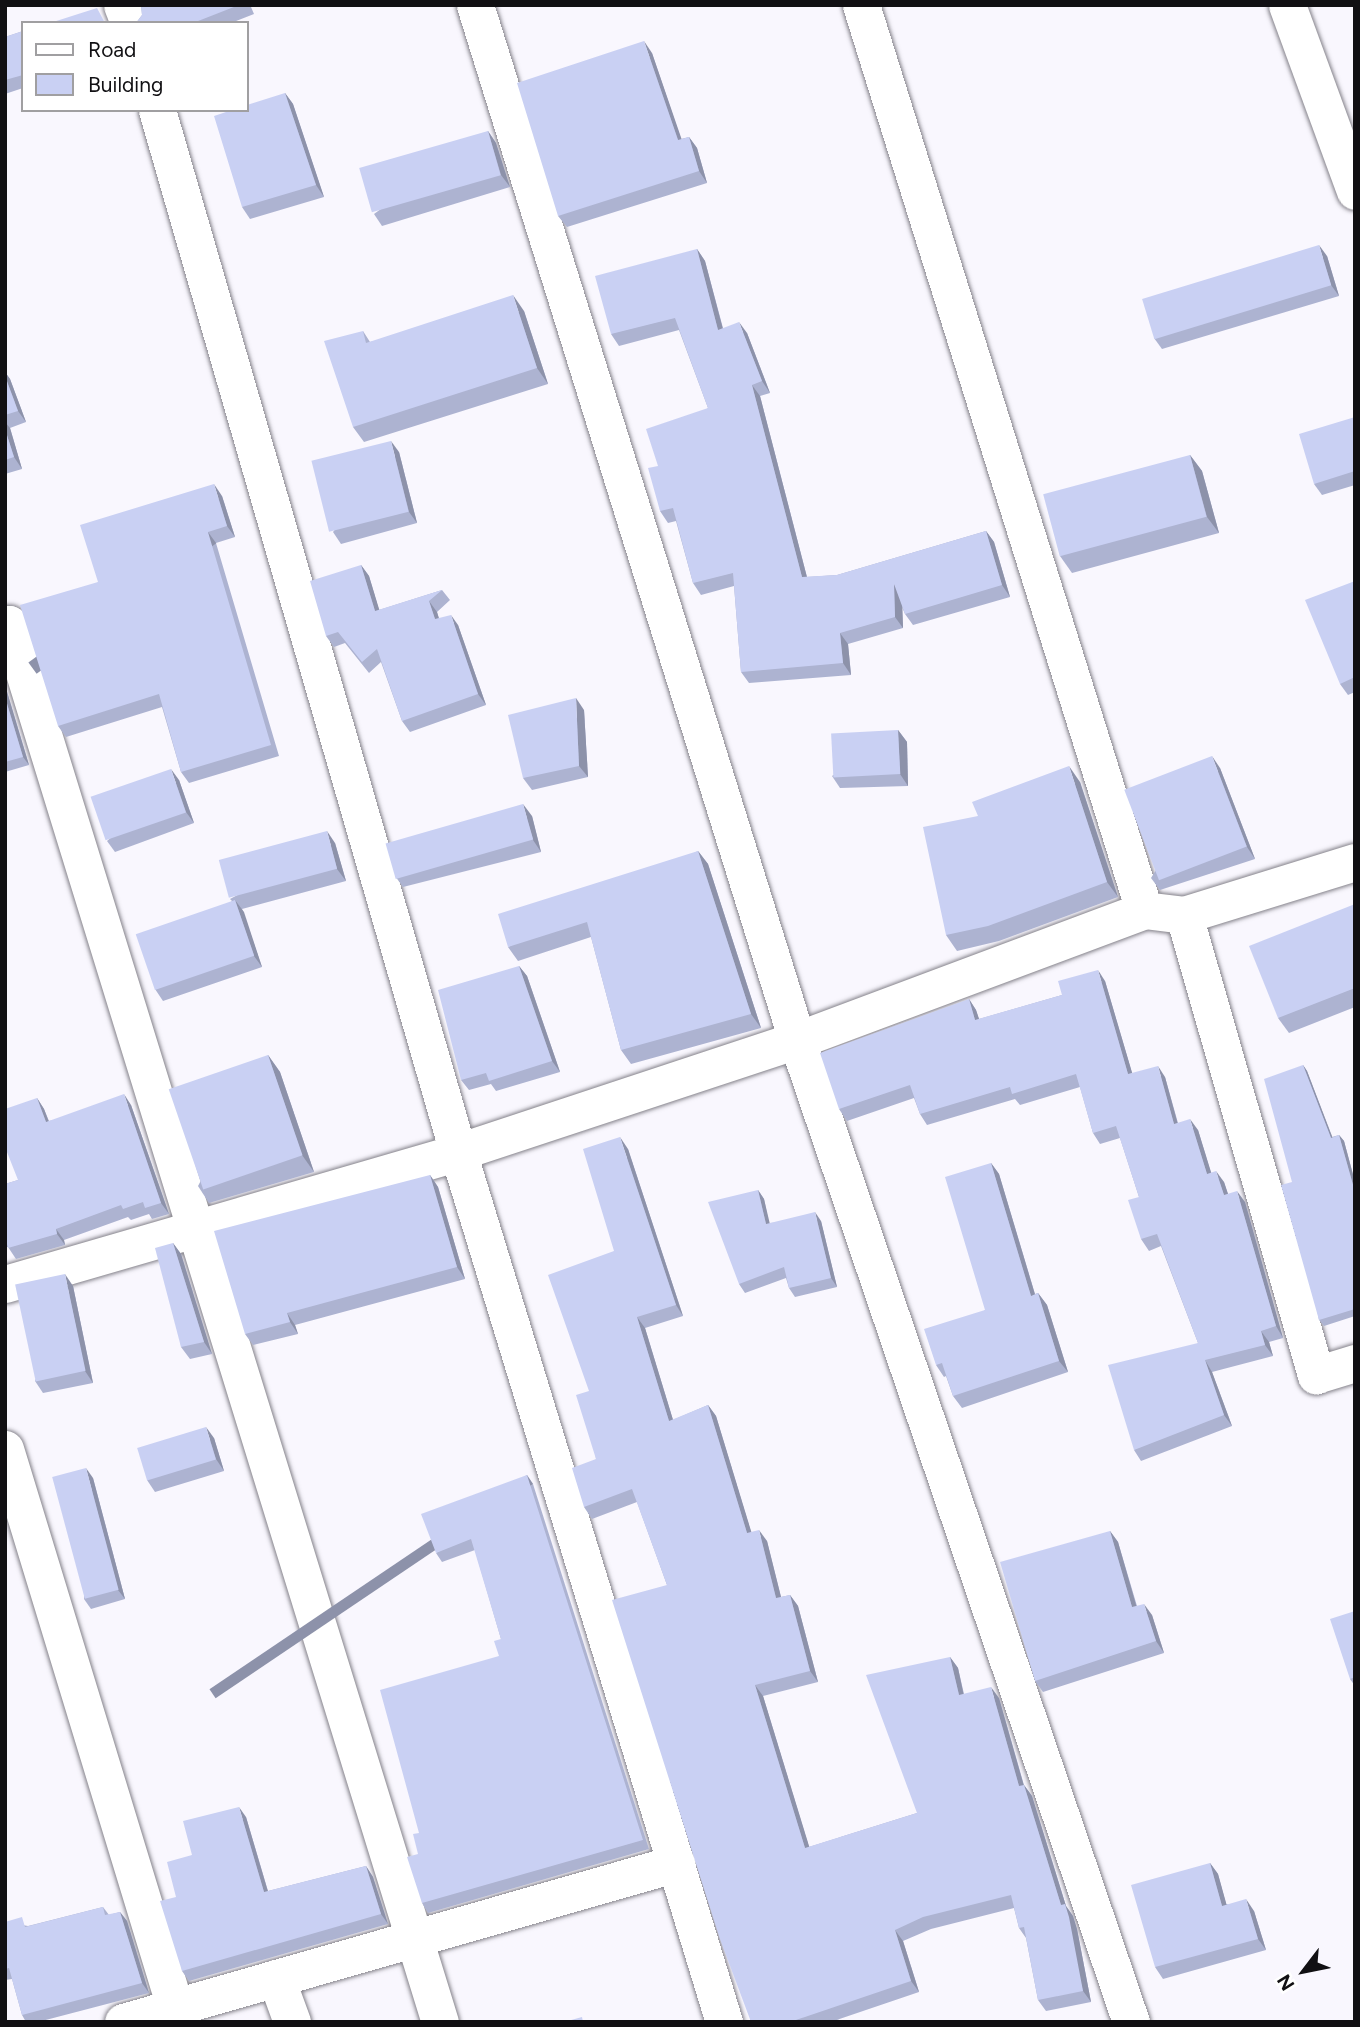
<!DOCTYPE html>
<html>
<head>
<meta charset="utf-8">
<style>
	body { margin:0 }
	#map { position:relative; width:1360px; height:2027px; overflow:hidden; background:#f9f7fe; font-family:Figtree,sans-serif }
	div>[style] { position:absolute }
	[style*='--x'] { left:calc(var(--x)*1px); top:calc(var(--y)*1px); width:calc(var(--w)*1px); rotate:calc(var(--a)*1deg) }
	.roads { filter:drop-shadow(0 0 2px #84828a) drop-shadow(0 0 2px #84828a) }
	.minor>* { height:37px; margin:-18.5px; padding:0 18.5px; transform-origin:18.5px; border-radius:18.5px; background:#fff }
	.wall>* { inset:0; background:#adb3d1 }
	.shaded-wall>* { inset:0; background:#8d92aa; transform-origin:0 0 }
	.building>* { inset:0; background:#c9d0f3; transform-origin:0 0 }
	span { translate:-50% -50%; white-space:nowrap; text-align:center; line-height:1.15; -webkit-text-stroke:6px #fff; paint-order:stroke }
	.frame { position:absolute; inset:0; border:7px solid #111013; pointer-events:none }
	.legend { position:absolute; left:21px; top:21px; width:228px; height:91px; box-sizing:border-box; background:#fff; border:2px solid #a09fa1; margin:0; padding:9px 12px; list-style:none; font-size:21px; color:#111013 }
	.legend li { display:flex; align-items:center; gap:14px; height:35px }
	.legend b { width:35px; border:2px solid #a09fa1 }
	.north { position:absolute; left:1269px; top:1936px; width:70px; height:70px; -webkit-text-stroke:5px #fff; paint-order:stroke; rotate:238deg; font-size:19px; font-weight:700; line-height:28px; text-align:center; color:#111013 }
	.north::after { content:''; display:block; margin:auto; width:24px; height:32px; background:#111013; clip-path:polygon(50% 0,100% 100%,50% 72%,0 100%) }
</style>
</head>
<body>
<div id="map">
	<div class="roads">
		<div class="minor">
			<div style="--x:122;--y:5;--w:19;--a:69"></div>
			<div style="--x:475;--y:5;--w:1084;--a:72.72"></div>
			<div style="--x:797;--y:1040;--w:1037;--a:71.22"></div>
			<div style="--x:861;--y:5;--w:948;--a:72.64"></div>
			<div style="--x:1287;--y:5;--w:198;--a:69.9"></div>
			<div style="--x:157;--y:110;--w:1085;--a:73.89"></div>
			<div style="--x:458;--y:1152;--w:910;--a:73"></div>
			<div style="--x:5;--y:624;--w:4;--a:0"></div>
			<div style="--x:9;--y:624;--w:1463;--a:72.87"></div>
			<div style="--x:1355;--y:862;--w:179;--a:162.8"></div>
			<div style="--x:1184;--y:915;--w:479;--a:74"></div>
			<div style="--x:1316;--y:1375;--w:41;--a:-17.1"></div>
			<div style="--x:5;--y:1284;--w:472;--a:-16.2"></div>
			<div style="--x:458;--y:1152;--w:357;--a:-18.3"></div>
			<div style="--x:797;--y:1040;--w:371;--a:-20.5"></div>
			<div style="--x:1144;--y:910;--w:40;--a:7.1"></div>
			<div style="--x:5;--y:1449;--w:583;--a:73.06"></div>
			<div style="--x:276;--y:1978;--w:47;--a:70"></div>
			<div style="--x:123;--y:2022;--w:576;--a:-16.01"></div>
		</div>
	</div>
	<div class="wall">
		<div style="clip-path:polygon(141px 5px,256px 5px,251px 7px,254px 14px,231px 23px,136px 23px,142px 15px)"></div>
		<div style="clip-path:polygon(23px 31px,23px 88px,5px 94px,5px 37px)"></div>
		<div style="clip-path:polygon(652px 53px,681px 139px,689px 137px,697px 148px,707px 183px,567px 227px,558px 216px)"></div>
		<div style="clip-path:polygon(285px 93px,293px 104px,324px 197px,250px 219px,242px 207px)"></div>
		<div style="clip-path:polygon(488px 131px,496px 143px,510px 187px,382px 226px,374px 214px)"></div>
		<div style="clip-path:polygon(697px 249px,705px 261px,723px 328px,747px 333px,770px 393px,760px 396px,807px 577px,837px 575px,986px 531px,994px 542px,1010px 597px,913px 625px,905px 614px,902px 607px,903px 628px,848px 644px,851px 675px,749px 683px,741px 672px,734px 586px,701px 595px,693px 583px,676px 521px,668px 523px,660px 511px,658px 466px,708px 408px,679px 330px,619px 346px,611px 334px)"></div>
		<div style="clip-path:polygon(1327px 256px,1339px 296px,1162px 349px,1154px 338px)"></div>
		<div style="clip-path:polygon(524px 311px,548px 384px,364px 442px,353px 427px,363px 331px,370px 342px)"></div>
		<div style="clip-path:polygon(5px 372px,10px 379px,26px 422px,10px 428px,22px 469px,5px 474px)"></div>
		<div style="clip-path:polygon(1355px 417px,1355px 485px,1322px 495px,1314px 484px)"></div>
		<div style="clip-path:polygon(399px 452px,417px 523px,341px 544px,333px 532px)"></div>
		<div style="clip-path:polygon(1190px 455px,1202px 471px,1219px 533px,1072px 573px,1060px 556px)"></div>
		<div style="clip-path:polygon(222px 496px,235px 537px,216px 543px,279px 756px,189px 783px,181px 772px,162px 707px,66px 737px,58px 726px,98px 582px)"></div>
		<div style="clip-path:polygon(361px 565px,369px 576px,379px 610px,442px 590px,450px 600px,437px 612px,439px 618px,458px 625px,486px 705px,410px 732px,402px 721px,381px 662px,369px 673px,345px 643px,334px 647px,326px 636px)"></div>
		<div style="clip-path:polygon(1355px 581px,1355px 692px,1348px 695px,1340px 684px)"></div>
		<div style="clip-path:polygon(5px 685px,29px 765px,5px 772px)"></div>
		<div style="clip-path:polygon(584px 710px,588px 777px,532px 790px,523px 778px)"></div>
		<div style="clip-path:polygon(898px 730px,907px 742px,908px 786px,840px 788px,832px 776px)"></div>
		<div style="clip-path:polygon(1220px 768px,1255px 859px,1160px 890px,1151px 878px)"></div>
		<div style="clip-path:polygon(179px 780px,194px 823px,115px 852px,107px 841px)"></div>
		<div style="clip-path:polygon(1080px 782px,1118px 897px,999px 941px,957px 951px,946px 935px,978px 816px)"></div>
		<div style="clip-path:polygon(532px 816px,541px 852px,403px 887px,395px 876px)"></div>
		<div style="clip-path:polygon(335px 843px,346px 881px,242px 909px,262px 967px,163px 1001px,155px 989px,232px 901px,230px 899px)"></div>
		<div style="clip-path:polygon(698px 851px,708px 864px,761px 1028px,631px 1064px,621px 1050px,591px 937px,518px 961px,508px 947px)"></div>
		<div style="clip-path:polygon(1355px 904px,1355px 1007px,1289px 1033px,1278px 1018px)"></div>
		<div style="clip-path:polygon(519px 966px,527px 976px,560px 1072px,496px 1091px,491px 1084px,469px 1090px,461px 1080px)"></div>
		<div style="clip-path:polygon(1105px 981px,1132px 1073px,1165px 1077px,1178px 1123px,1198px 1130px,1211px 1173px,1224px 1182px,1228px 1194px,1245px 1202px,1283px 1338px,1269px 1342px,1273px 1356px,1212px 1372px,1232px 1426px,1141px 1461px,1134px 1450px,1198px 1343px,1161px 1246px,1149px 1251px,1141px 1239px,1139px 1197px,1120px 1138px,1100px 1144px,1093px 1133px,1080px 1087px,1020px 1105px,1015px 1099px,927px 1125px,920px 1114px,914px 1098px,847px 1121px,839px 1109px,969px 999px,976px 1010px,979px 1019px,1062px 995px)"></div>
		<div style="clip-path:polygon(268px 1055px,280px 1072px,314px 1172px,209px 1203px,198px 1186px)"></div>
		<div style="clip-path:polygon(1303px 1065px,1307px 1071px,1332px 1137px,1339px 1135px,1344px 1141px,1355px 1182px,1355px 1316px,1324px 1326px,1319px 1320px,1292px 1182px)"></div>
		<div style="clip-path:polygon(37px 1098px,44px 1109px,49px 1121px,131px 1105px,169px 1214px,152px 1219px,149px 1214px,131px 1220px,128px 1217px,64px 1240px,65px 1245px,16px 1259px,8px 1247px,5px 1247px,5px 1184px,18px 1180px)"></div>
		<div style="clip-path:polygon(628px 1149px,683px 1316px,645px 1328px,673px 1420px,708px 1405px,716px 1416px,751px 1532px,767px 1541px,781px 1597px,790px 1595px,798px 1606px,818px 1682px,763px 1696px,809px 1847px,917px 1813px,950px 1657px,958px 1668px,964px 1694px,999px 1698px,1024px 1785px,1032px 1796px,1066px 1906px,1073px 1916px,1077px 1929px,1091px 2002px,1046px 2011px,1038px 2000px,1026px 1938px,1019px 1928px,1014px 1908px,931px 1929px,903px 1941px,919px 1992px,831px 2022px,751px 2022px,667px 1585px,637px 1502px,592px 1519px,584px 1507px,596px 1459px,589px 1391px,614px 1251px)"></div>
		<div style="clip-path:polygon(991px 1163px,999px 1174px,1035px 1294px,1038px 1293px,1047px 1305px,1068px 1372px,962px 1408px,953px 1396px,946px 1376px,944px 1377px,936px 1365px,985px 1310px)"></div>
		<div style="clip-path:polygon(430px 1175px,438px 1187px,465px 1279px,295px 1325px,298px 1334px,253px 1345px,245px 1334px)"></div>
		<div style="clip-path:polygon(758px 1190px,764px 1199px,769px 1223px,821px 1221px,837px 1287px,795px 1297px,789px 1288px,786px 1278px,745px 1293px,739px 1284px)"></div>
		<div style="clip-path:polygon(173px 1243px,181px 1254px,212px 1354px,190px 1359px,181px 1347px)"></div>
		<div style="clip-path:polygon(73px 1286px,93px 1383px,43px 1393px,35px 1381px)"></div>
		<div style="clip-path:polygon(214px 1438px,224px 1471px,155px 1492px,147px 1480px)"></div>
		<div style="clip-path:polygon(93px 1478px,125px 1599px,91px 1609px,84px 1599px)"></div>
		<div style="clip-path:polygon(533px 1484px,649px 1849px,428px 1913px,422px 1903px,418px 1854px,419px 1833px,499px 1656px,501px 1639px,475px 1550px,442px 1562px,436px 1553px)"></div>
		<div style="clip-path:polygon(1110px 1531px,1118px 1542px,1137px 1606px,1152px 1615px,1164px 1653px,1043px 1692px,1035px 1681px)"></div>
		<div style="clip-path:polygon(1355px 1611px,1355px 1686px,1350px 1679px)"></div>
		<div style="clip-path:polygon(246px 1817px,268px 1891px,366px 1866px,373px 1877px,388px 1924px,189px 1981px,182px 1971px,176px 1897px,192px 1855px)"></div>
		<div style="clip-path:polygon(1210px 1863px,1218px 1874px,1226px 1904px,1254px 1911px,1266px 1950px,1163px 1979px,1155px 1967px)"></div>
		<div style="clip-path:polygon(103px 1907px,109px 1915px,120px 1912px,127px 1921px,149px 1993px,38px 2022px,26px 2022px,22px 2015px,12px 1979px,5px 1980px,5px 1922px,28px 1926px)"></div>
	</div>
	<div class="shaded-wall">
		<div style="clip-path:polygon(644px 41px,652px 53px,686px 152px,678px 140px)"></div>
		<div style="clip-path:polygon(285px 93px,293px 104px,324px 197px,316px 185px)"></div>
		<div style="clip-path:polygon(488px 131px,496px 143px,510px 187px,501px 175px)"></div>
		<div style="clip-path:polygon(689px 137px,697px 148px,707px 183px,699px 171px)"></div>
		<div style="clip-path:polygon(1319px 245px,1327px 256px,1339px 296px,1331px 285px)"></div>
		<div style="clip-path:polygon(697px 249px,705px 261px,726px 341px,718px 330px)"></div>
		<div style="clip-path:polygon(513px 295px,524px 311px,548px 384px,537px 368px)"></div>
		<div style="clip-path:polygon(739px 322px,747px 333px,770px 393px,762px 381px)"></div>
		<div style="clip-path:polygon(5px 372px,10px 379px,26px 422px,18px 411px,5px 376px)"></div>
		<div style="clip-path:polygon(752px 385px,760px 396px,810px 589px,802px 577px)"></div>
		<div style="clip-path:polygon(5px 422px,10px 428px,22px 469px,14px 457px,5px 429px)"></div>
		<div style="clip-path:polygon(391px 441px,399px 452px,417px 523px,409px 512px)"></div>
		<div style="clip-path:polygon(1190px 455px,1202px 471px,1219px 533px,1207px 517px)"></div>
		<div style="clip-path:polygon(214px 484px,222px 496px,235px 537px,227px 526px)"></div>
		<div style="clip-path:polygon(986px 531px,994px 542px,1010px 597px,1002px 585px)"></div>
		<div style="left:208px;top:532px;width:14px;height:222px;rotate:54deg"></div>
		<div style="clip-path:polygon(361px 565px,369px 576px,383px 622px,375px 611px)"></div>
		<div style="clip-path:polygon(894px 584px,902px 596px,903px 628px,895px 617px)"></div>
		<div style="clip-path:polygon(429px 601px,437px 612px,442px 630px,435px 619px)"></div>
		<div style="clip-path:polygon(451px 615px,458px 625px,486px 705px,478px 694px)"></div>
		<div style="clip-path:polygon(840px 633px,848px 644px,851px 675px,843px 663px)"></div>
		<div style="clip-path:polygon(5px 685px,29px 765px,23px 757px,5px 697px)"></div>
		<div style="clip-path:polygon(576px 698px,584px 710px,588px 777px,579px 766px)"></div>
		<div style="clip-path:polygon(898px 730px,907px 742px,908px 786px,900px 774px)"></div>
		<div style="clip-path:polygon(1212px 756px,1220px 768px,1255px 859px,1247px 847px)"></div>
		<div style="clip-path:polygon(1069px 766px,1080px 782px,1118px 897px,1107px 882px)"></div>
		<div style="clip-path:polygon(171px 769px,179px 780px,194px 823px,186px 812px)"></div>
		<div style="clip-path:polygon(523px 804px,532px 816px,541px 852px,533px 840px)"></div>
		<div style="clip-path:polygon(327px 831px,335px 843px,346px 881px,337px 869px)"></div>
		<div style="clip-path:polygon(698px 851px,708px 864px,761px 1028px,751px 1014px)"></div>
		<div style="clip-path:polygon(235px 900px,244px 912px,262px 967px,254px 956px)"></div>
		<div style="clip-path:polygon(519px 966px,527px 976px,560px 1072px,552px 1061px)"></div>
		<div style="clip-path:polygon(1098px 970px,1105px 981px,1136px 1086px,1128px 1074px)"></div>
		<div style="clip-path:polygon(969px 999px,976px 1010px,983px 1031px,975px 1020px)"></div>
		<div style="clip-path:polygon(268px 1055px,280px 1072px,314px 1172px,302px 1155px)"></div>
		<div style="clip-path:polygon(1303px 1065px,1307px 1071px,1335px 1144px,1331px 1138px)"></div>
		<div style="clip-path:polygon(1158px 1066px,1165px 1077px,1181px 1136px,1174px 1124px)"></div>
		<div style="clip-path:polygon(124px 1094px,131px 1105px,169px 1214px,161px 1203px)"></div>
		<div style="clip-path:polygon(37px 1098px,44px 1109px,53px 1133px,46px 1122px)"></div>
		<div style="clip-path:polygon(1190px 1119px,1198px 1130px,1215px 1185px,1207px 1174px)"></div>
		<div style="clip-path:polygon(1339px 1135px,1344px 1141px,1355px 1182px,1355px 1192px)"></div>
		<div style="clip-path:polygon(620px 1137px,628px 1149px,683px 1316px,676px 1305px)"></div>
		<div style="clip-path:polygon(991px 1163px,999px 1174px,1039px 1308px,1031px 1296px)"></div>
		<div style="clip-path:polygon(1216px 1171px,1224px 1182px,1232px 1206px,1224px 1195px)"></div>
		<div style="clip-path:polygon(430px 1175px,438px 1187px,465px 1279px,457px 1267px)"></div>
		<div style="clip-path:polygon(758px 1190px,764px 1199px,772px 1233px,766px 1224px)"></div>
		<div style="clip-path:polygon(1237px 1191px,1245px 1202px,1283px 1338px,1276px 1326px)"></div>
		<div style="clip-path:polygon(815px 1212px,821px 1221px,837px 1287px,831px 1278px)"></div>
		<div style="clip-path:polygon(56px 1229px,64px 1240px,65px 1245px,57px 1234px)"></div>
		<div style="clip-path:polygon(173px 1243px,181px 1254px,212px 1354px,204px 1342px)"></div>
		<div style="clip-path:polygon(65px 1274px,73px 1286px,93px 1383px,85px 1371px)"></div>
		<div style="clip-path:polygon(1038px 1293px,1047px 1305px,1068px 1372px,1059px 1361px)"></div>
		<div style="clip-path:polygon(287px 1313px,295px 1325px,298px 1334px,290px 1322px)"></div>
		<div style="clip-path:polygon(637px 1317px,645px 1328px,677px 1433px,669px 1421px)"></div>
		<div style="clip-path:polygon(1261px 1331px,1269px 1342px,1273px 1356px,1265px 1345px)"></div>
		<div style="clip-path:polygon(1205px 1360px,1212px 1372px,1232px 1426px,1224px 1415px)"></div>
		<div style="clip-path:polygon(708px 1405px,716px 1416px,755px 1544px,747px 1533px)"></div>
		<div style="clip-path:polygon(206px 1427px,214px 1438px,224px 1471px,216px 1459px)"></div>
		<div style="clip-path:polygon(86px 1468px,93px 1478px,125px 1599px,118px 1590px)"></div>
		<div style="left:527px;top:1475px;width:11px;height:383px;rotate:56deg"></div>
		<div style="clip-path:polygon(759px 1530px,767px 1541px,784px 1609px,776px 1598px)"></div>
		<div style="clip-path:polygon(1110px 1531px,1118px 1542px,1140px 1619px,1132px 1607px)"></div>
		<div style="clip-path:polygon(790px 1595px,798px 1606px,818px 1682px,810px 1671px)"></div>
		<div style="clip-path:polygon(1144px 1604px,1152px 1615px,1164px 1653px,1156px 1641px)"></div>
		<div style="clip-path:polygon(950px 1657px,958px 1668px,966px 1706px,959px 1695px)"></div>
		<div style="clip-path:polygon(755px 1685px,763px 1696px,813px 1859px,805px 1848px)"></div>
		<div style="clip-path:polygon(991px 1687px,999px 1698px,1027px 1797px,1019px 1786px)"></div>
		<div style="clip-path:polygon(1024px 1785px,1032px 1796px,1066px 1906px,1073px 1916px,1077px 1929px,1091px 2002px,1083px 1991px,1061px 1905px)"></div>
		<div style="clip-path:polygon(239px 1807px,246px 1817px,271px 1902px,264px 1892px)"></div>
		<div style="clip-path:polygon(1210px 1863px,1218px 1874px,1230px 1917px,1222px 1906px)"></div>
		<div style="clip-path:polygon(366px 1866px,373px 1877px,388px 1924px,381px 1914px)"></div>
		<div style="clip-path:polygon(1246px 1899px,1254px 1911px,1266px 1950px,1258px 1939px)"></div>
		<div style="clip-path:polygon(120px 1912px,127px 1921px,149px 1993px,142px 1983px)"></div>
		<div style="clip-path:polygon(895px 1930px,903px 1941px,919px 1992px,911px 1981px)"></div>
	</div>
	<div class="building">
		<div style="clip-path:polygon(141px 5px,239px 5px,193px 23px,136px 23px,142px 15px)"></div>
		<div style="clip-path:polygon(97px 8px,105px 23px,50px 23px)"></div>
		<div style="clip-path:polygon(23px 31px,23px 75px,5px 80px,5px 37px)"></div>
		<div style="clip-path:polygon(644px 41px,678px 140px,689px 137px,699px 171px,558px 216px,517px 83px)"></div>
		<div style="clip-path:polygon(285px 93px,316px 185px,242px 207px,214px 116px,232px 110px,247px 110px,247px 105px)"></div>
		<div style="left:488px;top:131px;width:46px;height:134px;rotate:74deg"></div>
		<div style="left:1319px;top:245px;width:42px;height:185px;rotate:73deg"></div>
		<div style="clip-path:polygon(697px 249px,718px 330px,739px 322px,762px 381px,752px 385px,802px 577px,837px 575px,986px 531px,1002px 585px,905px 614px,894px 584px,895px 617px,840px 633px,843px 663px,741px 672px,733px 573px,693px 583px,673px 508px,660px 511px,648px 468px,658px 466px,646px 429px,708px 408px,675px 318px,611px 334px,595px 276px)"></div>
		<div style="clip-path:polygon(513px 295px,537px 368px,353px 427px,324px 341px,363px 331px,366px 343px)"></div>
		<div style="clip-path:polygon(5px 376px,18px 411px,5px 415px)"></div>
		<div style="clip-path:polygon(1355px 417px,1355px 471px,1314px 484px,1299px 434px)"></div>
		<div style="clip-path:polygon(5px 429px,14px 457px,5px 460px)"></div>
		<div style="left:391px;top:441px;width:73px;height:82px;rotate:76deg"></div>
		<div style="left:1190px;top:455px;width:64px;height:152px;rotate:75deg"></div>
		<div style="clip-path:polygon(214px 484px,227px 526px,208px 532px,271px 745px,181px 772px,159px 694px,58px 726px,20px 605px,98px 582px,80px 525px)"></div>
		<div style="clip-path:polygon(361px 565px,375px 611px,442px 590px,429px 601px,435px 619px,451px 615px,478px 694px,402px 721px,377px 649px,362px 662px,338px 632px,326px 636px,310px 581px)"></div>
		<div style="clip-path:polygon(1355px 581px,1355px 677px,1340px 684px,1305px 600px)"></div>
		<div style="clip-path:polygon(5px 697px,23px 757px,5px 762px)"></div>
		<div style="clip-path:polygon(576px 698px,579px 766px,523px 778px,508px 715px)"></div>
		<div style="left:898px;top:730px;width:44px;height:67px;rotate:87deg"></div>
		<div style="left:1212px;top:756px;width:97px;height:94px;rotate:69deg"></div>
		<div style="clip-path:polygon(1069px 766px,1107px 882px,988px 926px,946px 935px,923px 827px,978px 816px,972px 802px)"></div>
		<div style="left:171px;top:769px;width:46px;height:85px;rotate:71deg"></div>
		<div style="left:523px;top:804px;width:37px;height:143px;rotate:74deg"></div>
		<div style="left:327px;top:831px;width:39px;height:112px;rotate:75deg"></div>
		<div style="clip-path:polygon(698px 851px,751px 1014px,621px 1050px,587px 922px,508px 947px,498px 914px)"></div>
		<div style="left:235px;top:900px;width:59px;height:105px;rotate:71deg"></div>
		<div style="clip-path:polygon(1355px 904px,1355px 988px,1278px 1018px,1249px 946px)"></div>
		<div style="clip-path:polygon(519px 966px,552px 1061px,489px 1081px,486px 1073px,461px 1080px,438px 990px)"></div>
		<div style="clip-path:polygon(1098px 970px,1128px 1074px,1158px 1066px,1174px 1124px,1190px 1119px,1207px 1174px,1216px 1171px,1224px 1195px,1237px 1191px,1276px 1326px,1261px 1331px,1265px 1345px,1205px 1360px,1224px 1415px,1134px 1450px,1108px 1365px,1198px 1343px,1157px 1234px,1141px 1239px,1128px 1200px,1139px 1197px,1116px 1126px,1093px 1133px,1076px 1074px,1012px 1094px,1010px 1087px,920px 1114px,910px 1085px,839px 1109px,820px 1053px,969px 999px,975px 1020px,1062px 995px,1058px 981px)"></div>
		<div style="left:268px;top:1055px;width:106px;height:105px;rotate:71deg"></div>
		<div style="clip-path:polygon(1303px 1065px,1331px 1138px,1339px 1135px,1355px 1192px,1355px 1309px,1319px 1320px,1281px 1185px,1292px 1182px,1264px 1079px)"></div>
		<div style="clip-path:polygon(124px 1094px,161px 1203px,145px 1208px,143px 1202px,123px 1209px,121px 1205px,56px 1229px,57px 1234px,8px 1248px,5px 1236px,5px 1184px,18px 1180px,5px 1147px,5px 1109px,37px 1098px,46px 1122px)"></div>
		<div style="clip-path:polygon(620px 1137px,676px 1305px,637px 1317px,669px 1421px,708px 1405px,747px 1533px,759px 1530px,776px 1598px,790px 1595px,810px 1671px,755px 1685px,805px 1848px,917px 1813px,866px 1675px,950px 1657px,959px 1695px,991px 1687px,1019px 1786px,1024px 1785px,1061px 1905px,1065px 1904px,1069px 1917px,1083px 1991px,1038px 2000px,1024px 1927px,1019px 1928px,1011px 1895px,923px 1917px,895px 1930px,911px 1981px,790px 2022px,751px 2022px,720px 1939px,612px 1600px,667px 1585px,632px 1489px,584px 1507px,572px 1468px,596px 1459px,576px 1395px,589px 1391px,548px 1275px,614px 1251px,583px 1149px)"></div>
		<div style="clip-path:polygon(991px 1163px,1031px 1296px,1038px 1293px,1059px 1361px,953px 1396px,942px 1363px,936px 1365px,924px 1329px,985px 1310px,945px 1177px)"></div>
		<div style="clip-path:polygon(430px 1175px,457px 1267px,287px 1313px,290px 1322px,245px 1334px,214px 1231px)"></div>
		<div style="clip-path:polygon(758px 1190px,766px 1224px,815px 1212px,831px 1278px,789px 1288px,784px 1267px,739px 1284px,708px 1202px)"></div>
		<div style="clip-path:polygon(173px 1243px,204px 1342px,181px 1347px,155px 1248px)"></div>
		<div style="left:65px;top:1274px;width:99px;height:51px;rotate:78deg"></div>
		<div style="left:206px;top:1427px;width:34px;height:72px;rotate:73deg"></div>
		<div style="left:86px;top:1468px;width:126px;height:35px;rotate:75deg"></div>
		<div style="clip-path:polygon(527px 1475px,643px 1840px,422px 1903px,407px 1857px,418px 1854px,413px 1834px,419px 1833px,380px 1690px,499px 1656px,494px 1641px,501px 1639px,471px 1539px,436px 1553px,421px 1514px)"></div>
		<div style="clip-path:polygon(1110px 1531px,1132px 1607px,1144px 1604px,1156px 1641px,1035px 1681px,1000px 1562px)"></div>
		<div style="clip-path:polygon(1355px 1611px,1355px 1677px,1350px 1679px,1330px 1619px)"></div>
		<div style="clip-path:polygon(239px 1807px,264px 1892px,366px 1866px,381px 1914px,182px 1971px,160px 1901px,176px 1897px,167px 1862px,192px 1855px,183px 1821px)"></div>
		<div style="clip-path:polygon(1210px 1863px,1222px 1906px,1246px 1899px,1258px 1939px,1155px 1967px,1131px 1885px)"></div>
		<div style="clip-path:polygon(103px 1907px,105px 1915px,120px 1912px,142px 1983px,22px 2015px,9px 1968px,5px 1969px,5px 1922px,22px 1917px,25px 1927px)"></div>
		<div style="clip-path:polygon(582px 2017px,583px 2022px,564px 2022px)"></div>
	</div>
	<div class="frame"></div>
	<ul class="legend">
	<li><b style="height:9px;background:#fff"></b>Road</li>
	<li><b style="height:19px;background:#c9d0f3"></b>Building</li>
	</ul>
	<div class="north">N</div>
</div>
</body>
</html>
